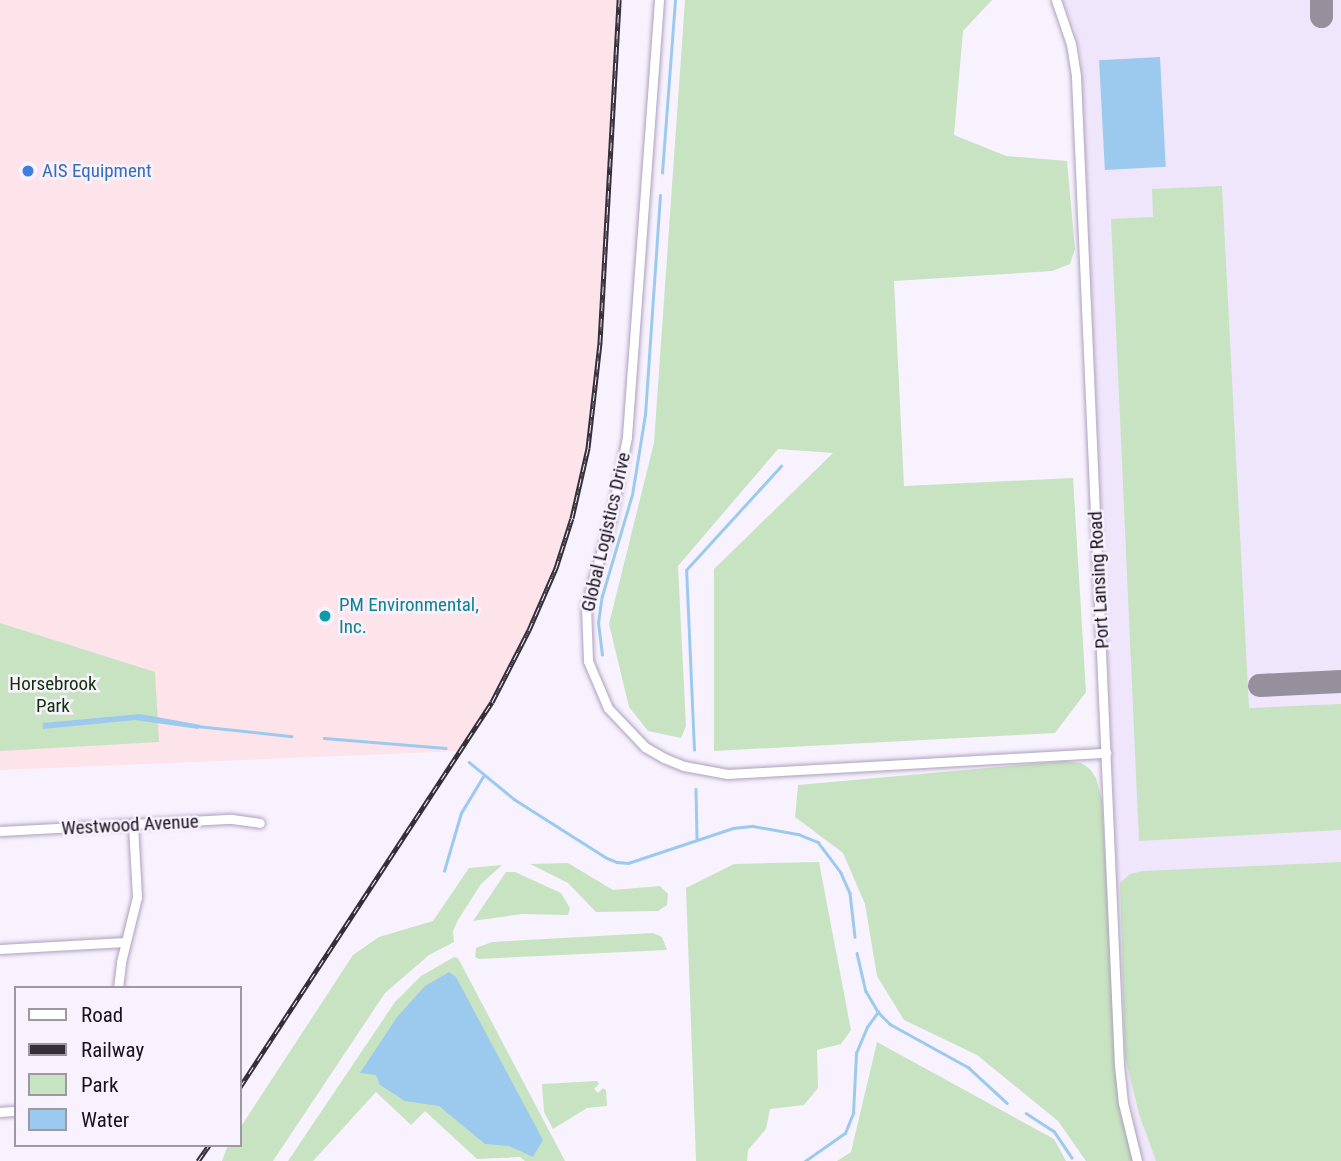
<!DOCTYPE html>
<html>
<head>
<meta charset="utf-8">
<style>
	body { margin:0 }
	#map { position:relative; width:1341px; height:1161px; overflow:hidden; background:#f8f2fe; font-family:"Roboto Condensed",sans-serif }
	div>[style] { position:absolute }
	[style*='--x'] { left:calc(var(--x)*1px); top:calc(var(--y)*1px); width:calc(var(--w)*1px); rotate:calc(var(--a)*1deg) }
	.commercial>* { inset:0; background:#fde3ea }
	.built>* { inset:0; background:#f0e6fc }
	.green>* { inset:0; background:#c8e3c1 }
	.water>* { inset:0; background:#9ccaee; transform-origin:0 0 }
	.stream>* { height:2.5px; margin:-1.25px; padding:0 1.25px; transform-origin:1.25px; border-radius:1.25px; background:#9ccaee }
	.taxiway>* { height:23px; margin:-11.5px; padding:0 11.5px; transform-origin:11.5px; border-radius:11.5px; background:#96909c }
	.roads { filter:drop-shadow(0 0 2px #ada0bc) drop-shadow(0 0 2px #ada0bc) }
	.minor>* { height:9px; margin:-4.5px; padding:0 4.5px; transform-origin:4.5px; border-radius:4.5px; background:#fff }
	.rail>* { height:5px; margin-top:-2.5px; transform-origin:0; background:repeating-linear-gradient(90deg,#f8f2fe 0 8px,#342f39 0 16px); box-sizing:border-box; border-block:2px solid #342f39 }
	.dots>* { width:19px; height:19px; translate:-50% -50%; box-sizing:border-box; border:4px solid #f8f2fe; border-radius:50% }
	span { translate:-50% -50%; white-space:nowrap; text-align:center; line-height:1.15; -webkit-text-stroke:5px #f8f2fe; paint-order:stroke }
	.shop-label { font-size:19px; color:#366cbe }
	.left { translate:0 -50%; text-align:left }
	.street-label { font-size:19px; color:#17121c }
	.culture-label { font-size:19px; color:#0d838f }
	.park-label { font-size:19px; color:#103206 }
	.legend { position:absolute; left:14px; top:986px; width:228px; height:161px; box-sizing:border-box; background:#f8f2fe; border:2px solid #9e98a4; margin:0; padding:9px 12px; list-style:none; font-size:21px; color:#17121c }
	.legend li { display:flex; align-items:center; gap:14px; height:35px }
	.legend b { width:35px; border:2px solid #9e98a4 }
</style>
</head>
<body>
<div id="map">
	<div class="commercial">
		<div style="clip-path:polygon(0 0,619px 0,600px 342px,588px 448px,572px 518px,556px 568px,510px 667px,461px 751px,0 770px)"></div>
	</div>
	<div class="built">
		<div style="clip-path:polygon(1062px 0,1341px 0,1341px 1161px,1143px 1161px,1136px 1133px,1125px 1056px,1081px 59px,1075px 29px)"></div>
	</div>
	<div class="green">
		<div style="clip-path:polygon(685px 0,992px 0,963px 31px,954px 135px,1006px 156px,1067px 161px,1075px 249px,1070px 264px,1052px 271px,894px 281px,904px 486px,1073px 478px,1086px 692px,1055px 733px,714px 751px,714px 569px,833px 453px,778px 449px,678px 566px,686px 726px,681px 738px,648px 731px,629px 707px,609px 624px,654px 443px)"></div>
		<div style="clip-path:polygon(1222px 186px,1249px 708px,1341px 704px,1341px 830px,1139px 841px,1111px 219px,1153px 217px,1152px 189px)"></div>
		<div style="clip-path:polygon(0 623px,155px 672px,159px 742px,0 751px)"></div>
		<div style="clip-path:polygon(1064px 761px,1081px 763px,1090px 769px,1096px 778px,1102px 800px,1119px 1100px,1133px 1161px,1086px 1161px,1058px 1121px,977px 1055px,904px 1020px,877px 976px,865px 904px,843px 853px,795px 817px,798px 785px)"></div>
		<div style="clip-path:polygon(819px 862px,851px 1030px,841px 1044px,817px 1050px,818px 1088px,804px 1105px,770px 1109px,766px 1129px,748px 1150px,747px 1161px,696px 1161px,686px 888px,734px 864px)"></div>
		<div style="clip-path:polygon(1341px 862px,1341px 1161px,1156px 1161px,1139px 1114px,1125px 1056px,1120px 883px,1130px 874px,1143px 871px)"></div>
		<div style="clip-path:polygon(568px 863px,613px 890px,660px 886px,668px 894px,667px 905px,658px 911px,596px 912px,568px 883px,530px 864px)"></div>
		<div style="clip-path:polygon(502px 865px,481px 884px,458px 920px,453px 931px,454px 942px,429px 955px,385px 993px,273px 1161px,222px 1161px,228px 1145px,240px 1145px,240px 1128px,353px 955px,379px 937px,433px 921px,469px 868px)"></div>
		<div style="clip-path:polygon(506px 872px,515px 872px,561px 893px,570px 908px,568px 915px,522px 914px,473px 921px)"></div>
		<div style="clip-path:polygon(653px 933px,662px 937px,667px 950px,479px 959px,475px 957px,476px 948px,492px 942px)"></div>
		<div style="clip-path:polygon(454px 957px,458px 958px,565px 1161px,525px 1161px,520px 1157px,477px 1159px,425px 1111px,411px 1125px,376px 1092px,313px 1161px,288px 1161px,395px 1002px,421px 976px)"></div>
		<div style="clip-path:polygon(877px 1042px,1054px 1139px,1066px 1161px,837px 1161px,851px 1152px)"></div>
		<div style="clip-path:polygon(597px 1081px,599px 1084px,594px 1089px,598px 1093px,603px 1088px,606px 1090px,607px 1106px,587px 1108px,553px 1129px,544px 1112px,542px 1084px)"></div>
	</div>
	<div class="water">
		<div style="left:1160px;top:57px;width:110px;height:61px;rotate:87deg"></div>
		<div style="clip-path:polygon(140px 714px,201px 725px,198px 729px,135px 720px,43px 729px,43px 723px)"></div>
		<div style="clip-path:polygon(449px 972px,456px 977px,543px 1140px,533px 1157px,509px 1146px,485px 1144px,439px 1106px,405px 1101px,380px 1085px,376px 1075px,360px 1073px,397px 1017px,425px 986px)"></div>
	</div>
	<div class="stream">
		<div style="--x:662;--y:173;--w:173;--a:-85.7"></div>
		<div style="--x:602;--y:655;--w:32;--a:-97"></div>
		<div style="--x:598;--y:623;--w:27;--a:-82"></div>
		<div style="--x:602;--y:596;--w:105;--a:-73.5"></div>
		<div style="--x:632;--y:495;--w:81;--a:-80.8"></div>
		<div style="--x:645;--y:415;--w:220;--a:-86.1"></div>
		<div style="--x:197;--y:726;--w:95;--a:6.1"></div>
		<div style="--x:324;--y:738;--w:122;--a:4.7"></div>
		<div style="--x:694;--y:750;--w:180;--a:-92.5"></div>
		<div style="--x:686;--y:570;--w:141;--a:-47.6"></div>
		<div style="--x:469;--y:762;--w:58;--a:39.4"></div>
		<div style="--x:514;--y:799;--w:110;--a:32.4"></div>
		<div style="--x:607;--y:858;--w:11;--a:22"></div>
		<div style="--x:617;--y:862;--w:11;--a:5"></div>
		<div style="--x:628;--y:863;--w:111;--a:-18.4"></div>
		<div style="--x:733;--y:828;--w:20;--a:-6"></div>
		<div style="--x:753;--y:826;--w:46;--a:10.1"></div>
		<div style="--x:798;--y:834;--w:22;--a:22"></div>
		<div style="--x:818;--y:842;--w:39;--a:53"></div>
		<div style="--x:841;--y:873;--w:22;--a:66"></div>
		<div style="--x:850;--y:893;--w:44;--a:83.5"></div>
		<div style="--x:696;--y:789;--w:49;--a:88.8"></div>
		<div style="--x:444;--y:871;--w:60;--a:-73.7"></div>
		<div style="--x:461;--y:813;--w:44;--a:-58.8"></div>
		<div style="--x:857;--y:953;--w:39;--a:77"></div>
		<div style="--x:866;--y:991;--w:24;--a:60"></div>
		<div style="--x:878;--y:1012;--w:17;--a:45"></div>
		<div style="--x:890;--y:1024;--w:89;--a:28.9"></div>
		<div style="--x:968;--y:1067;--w:53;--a:42.7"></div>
		<div style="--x:1026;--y:1113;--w:33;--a:33"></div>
		<div style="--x:1054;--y:1131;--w:32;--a:56"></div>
		<div style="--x:805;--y:1161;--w:49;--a:-35"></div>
		<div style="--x:845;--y:1133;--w:22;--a:-68"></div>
		<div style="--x:853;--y:1113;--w:60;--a:-87.1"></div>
		<div style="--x:856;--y:1053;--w:28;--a:-67"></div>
		<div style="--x:867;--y:1027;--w:19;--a:-54"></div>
	</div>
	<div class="taxiway">
		<div style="--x:1321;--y:0;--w:16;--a:90"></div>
		<div style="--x:1259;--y:685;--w:82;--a:-2.8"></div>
	</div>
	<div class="roads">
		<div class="minor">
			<div style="--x:659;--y:0;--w:438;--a:94.2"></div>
			<div style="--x:627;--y:437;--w:83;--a:101.2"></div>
			<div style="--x:611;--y:518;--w:91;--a:105.9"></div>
			<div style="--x:586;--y:606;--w:55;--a:87.9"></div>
			<div style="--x:588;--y:661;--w:51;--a:66.9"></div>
			<div style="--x:608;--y:708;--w:54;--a:46.5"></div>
			<div style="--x:645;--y:747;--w:22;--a:30"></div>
			<div style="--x:664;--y:758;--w:22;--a:22"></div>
			<div style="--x:684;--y:766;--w:44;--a:10.5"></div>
			<div style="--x:727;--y:774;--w:380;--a:-3.2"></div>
			<div style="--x:1056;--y:0;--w:46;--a:71.2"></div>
			<div style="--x:1071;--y:44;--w:33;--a:81"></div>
			<div style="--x:1076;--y:77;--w:989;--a:87.51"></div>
			<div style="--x:1119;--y:1065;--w:38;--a:84"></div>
			<div style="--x:1123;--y:1103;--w:60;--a:76.4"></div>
			<div style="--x:0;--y:831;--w:232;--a:-3"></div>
			<div style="--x:232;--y:819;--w:28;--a:8"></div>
			<div style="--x:0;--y:949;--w:125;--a:-3.2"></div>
			<div style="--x:118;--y:988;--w:26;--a:-83"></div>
			<div style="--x:121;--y:962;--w:67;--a:-76.2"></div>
			<div style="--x:137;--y:897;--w:72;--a:-93.2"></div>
			<div style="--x:0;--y:1112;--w:16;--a:-4"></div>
		</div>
	</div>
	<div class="rail">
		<div style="--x:240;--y:1087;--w:460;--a:-56.8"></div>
		<div style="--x:492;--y:702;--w:81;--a:-62.8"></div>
		<div style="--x:529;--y:630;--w:68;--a:-66.5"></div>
		<div style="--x:556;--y:568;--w:52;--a:-72.3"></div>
		<div style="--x:572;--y:518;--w:72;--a:-77.1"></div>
		<div style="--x:588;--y:448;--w:107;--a:-83.5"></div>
		<div style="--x:600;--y:342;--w:343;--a:-86.8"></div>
		<div style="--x:198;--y:1161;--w:19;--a:-55"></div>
	</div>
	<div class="dots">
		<div style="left:28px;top:171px;background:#3f7fe0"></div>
		<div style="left:325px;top:616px;background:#0f9aa8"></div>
	</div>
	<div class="shop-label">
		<span class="left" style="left:42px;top:171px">AIS Equipment</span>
	</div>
	<div class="street-label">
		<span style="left:606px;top:532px;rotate:-77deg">Global Logistics Drive</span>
		<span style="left:1099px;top:580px;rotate:-93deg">Port Lansing Road</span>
		<span style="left:130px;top:825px;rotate:-3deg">Westwood Avenue</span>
	</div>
	<div class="culture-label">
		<span class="left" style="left:339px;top:616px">PM Environmental,<br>Inc.</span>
	</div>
	<div class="park-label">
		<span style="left:53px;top:695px">Horsebrook<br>Park</span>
	</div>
	<ul class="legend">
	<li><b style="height:9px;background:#fff"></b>Road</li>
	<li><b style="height:9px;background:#342f39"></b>Railway</li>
	<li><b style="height:19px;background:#c8e3c1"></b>Park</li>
	<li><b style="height:19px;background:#9ccaee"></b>Water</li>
	</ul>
</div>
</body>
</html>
